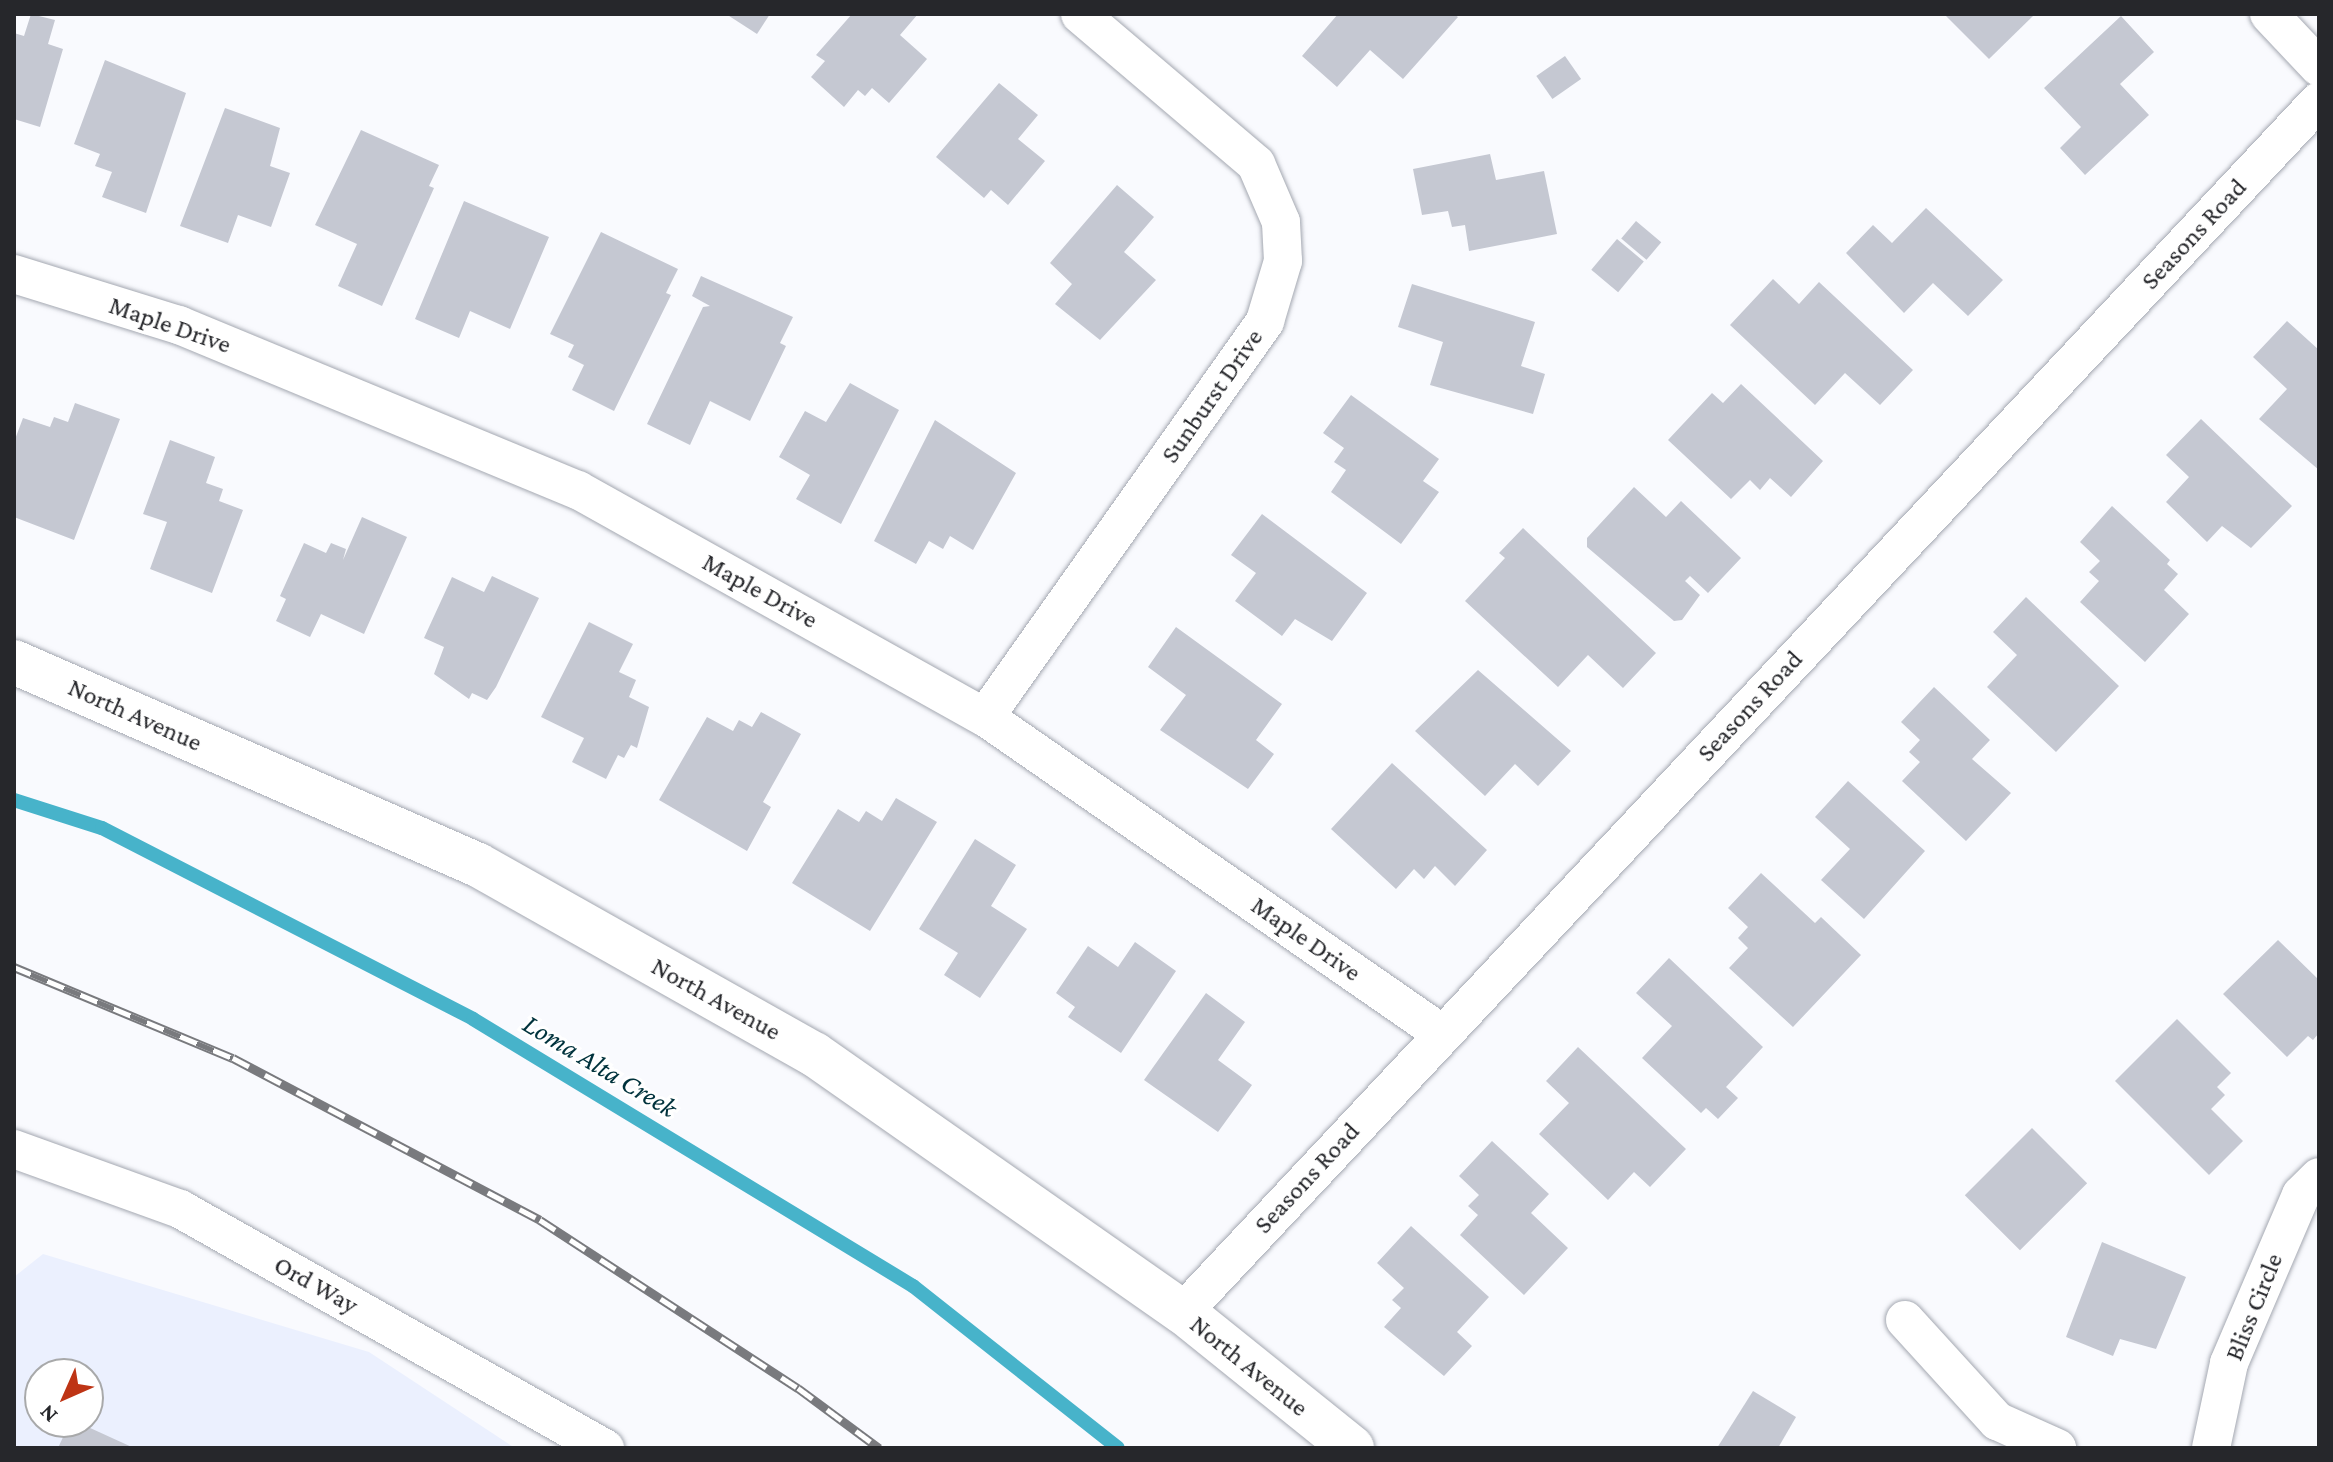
<!DOCTYPE html>
<html>
<head>
<meta charset="utf-8">
<style>
	body { margin:0 }
	#map { position:relative; width:2333px; height:1462px; overflow:hidden; background:#f9fafe; font-family:"Crimson Pro",serif }
	div>[style] { position:absolute }
	[style*='--x'] { left:calc(var(--x)*1px); top:calc(var(--y)*1px); width:calc(var(--w)*1px); rotate:calc(var(--a)*1deg) }
	.built>* { inset:0; background:#ebf0fe }
	.stream>* { height:14px; margin:-7px; padding:0 7px; transform-origin:7px; border-radius:7px; background:#47b3ca }
	.building>* { inset:0; background:#c5c8d2; transform-origin:0 0 }
	.roads { filter:drop-shadow(0 0 2px #a4a8b1) drop-shadow(0 0 2px #a4a8b1) }
	.minor>* { height:38px; margin:-19px; padding:0 19px; transform-origin:19px; border-radius:19px; background:#fff }
	.secondary>* { height:44px; margin:-22px; padding:0 22px; transform-origin:22px; border-radius:22px; background:#fff }
	.rail>* { height:9px; margin-top:-4.5px; transform-origin:0; background:repeating-linear-gradient(90deg,#fff 0 18px,#797a7e 0 36px); box-sizing:border-box; border-block:2px solid #797a7e }
	span { translate:-50% -50%; white-space:nowrap; text-align:center; line-height:1.15; -webkit-text-stroke:6px #fff; paint-order:stroke }
	.street-label { font-size:26px; color:#26272b }
	.water-label { font-size:28px; color:#00323c; font-style:italic }
	.frame { position:absolute; inset:0; border:16px solid #26272b; pointer-events:none }
	.north { position:absolute; left:24px; top:1358px; width:80px; height:80px; box-sizing:border-box; background:#fff; border:2px solid #a8a9aa; border-radius:50%; rotate:225deg; font-size:22px; font-weight:700; line-height:32px; text-align:center; color:#26272b }
	.north::after { content:''; display:block; margin:auto; width:28px; height:36px; background:#be3415; clip-path:polygon(50% 0,100% 100%,50% 72%,0 100%) }
</style>
</head>
<body>
<div id="map">
	<div class="built">
		<div style="clip-path:polygon(evenodd,43px 1254px,369px 1352px,515px 1448px,14px 1448px,14px 1277px,43px 1254px,40px 1374px,88px 1374px,88px 1422px,40px 1422px,40px 1374px)"></div>
	</div>
	<div class="stream">
		<div style="--x:14;--y:800;--w:92;--a:17.7"></div>
		<div style="--x:102;--y:828;--w:417;--a:27.2"></div>
		<div style="--x:473;--y:1019;--w:515;--a:31.25"></div>
		<div style="--x:913;--y:1286;--w:261;--a:38.3"></div>
	</div>
	<div class="building">
		<div style="clip-path:polygon(31px 14px,55px 20px,48px 44px,63px 49px,40px 127px,14px 119px,14px 33px,24px 36px)"></div>
		<div style="clip-path:polygon(726px 14px,770px 14px,757px 34px)"></div>
		<div style="clip-path:polygon(852px 14px,918px 14px,900px 35px,927px 59px,889px 103px,872px 88px,865px 96px,858px 90px,844px 107px,811px 77px,825px 61px,816px 55px)"></div>
		<div style="clip-path:polygon(1338px 14px,1454px 14px,1458px 17px,1403px 79px,1370px 50px,1337px 87px,1302px 56px)"></div>
		<div style="clip-path:polygon(1944px 14px,2035px 14px,1989px 59px)"></div>
		<div style="clip-path:polygon(2121px 16px,2154px 52px,2120px 84px,2149px 115px,2085px 175px,2060px 148px,2081px 127px,2044px 88px)"></div>
		<div style="left:1565px;top:56px;width:28px;height:35px;rotate:55deg"></div>
		<div style="clip-path:polygon(105px 60px,186px 93px,146px 213px,102px 197px,112px 172px,95px 166px,100px 154px,74px 144px)"></div>
		<div style="clip-path:polygon(999px 83px,1038px 115px,1018px 139px,1045px 161px,1008px 205px,991px 190px,984px 198px,936px 157px)"></div>
		<div style="clip-path:polygon(225px 108px,280px 128px,270px 166px,290px 173px,271px 227px,238px 215px,228px 243px,180px 226px)"></div>
		<div style="clip-path:polygon(361px 130px,439px 165px,429px 186px,434px 188px,382px 306px,338px 286px,357px 244px,315px 225px)"></div>
		<div style="clip-path:polygon(1490px 154px,1496px 180px,1544px 171px,1557px 234px,1469px 251px,1465px 225px,1452px 227px,1448px 211px,1422px 215px,1413px 169px)"></div>
		<div style="clip-path:polygon(1117px 185px,1154px 217px,1124px 252px,1156px 280px,1100px 340px,1055px 304px,1072px 284px,1050px 263px)"></div>
		<div style="clip-path:polygon(464px 201px,549px 237px,510px 329px,470px 311px,459px 338px,415px 319px)"></div>
		<div style="clip-path:polygon(1926px 208px,2003px 280px,1968px 316px,1933px 283px,1904px 313px,1846px 253px,1873px 225px,1892px 243px)"></div>
		<div style="left:1636px;top:221px;width:33px;height:23px;rotate:40deg"></div>
		<div style="clip-path:polygon(601px 232px,678px 269px,666px 293px,671px 295px,614px 411px,572px 390px,584px 365px,568px 357px,574px 345px,550px 334px)"></div>
		<div style="left:1617px;top:239px;width:35px;height:40px;rotate:40deg"></div>
		<div style="clip-path:polygon(701px 276px,793px 317px,780px 343px,786px 346px,750px 421px,710px 401px,690px 445px,647px 424px,703px 307px,710px 306px,692px 296px)"></div>
		<div style="clip-path:polygon(1773px 279px,1799px 304px,1819px 282px,1913px 370px,1880px 405px,1845px 373px,1815px 405px,1730px 325px)"></div>
		<div style="clip-path:polygon(1412px 284px,1535px 322px,1521px 366px,1545px 374px,1533px 414px,1430px 385px,1443px 342px,1398px 327px)"></div>
		<div style="clip-path:polygon(2287px 321px,2319px 350px,2319px 470px,2259px 419px,2287px 389px,2253px 357px)"></div>
		<div style="clip-path:polygon(850px 383px,899px 410px,841px 524px,796px 499px,810px 475px,779px 457px,805px 411px,826px 422px)"></div>
		<div style="clip-path:polygon(1741px 384px,1823px 461px,1791px 497px,1770px 478px,1760px 490px,1750px 480px,1731px 499px,1668px 440px,1712px 393px,1723px 403px)"></div>
		<div style="clip-path:polygon(1351px 395px,1439px 459px,1423px 481px,1439px 492px,1401px 544px,1331px 492px,1346px 470px,1334px 462px,1344px 448px,1323px 433px)"></div>
		<div style="clip-path:polygon(75px 403px,120px 419px,74px 540px,14px 517px,14px 442px,23px 418px,50px 427px,54px 417px,68px 422px)"></div>
		<div style="clip-path:polygon(2201px 419px,2292px 506px,2251px 548px,2222px 526px,2207px 542px,2166px 502px,2189px 477px,2166px 455px)"></div>
		<div style="clip-path:polygon(935px 420px,1016px 473px,973px 550px,950px 536px,943px 549px,929px 541px,916px 564px,874px 541px)"></div>
		<div style="clip-path:polygon(170px 440px,215px 457px,206px 483px,223px 489px,219px 501px,243px 510px,212px 593px,150px 569px,167px 522px,143px 514px)"></div>
		<div style="clip-path:polygon(1634px 487px,1666px 517px,1681px 501px,1741px 558px,1708px 593px,1690px 576px,1685px 581px,1700px 595px,1682px 620px,1674px 621px,1587px 547px,1587px 538px)"></div>
		<div style="clip-path:polygon(2112px 506px,2170px 560px,2167px 564px,2178px 574px,2164px 590px,2189px 614px,2145px 662px,2080px 602px,2099px 581px,2089px 572px,2100px 561px,2080px 542px)"></div>
		<div style="clip-path:polygon(1262px 514px,1367px 593px,1332px 641px,1295px 619px,1282px 636px,1235px 601px,1256px 573px,1231px 555px)"></div>
		<div style="clip-path:polygon(362px 517px,407px 537px,364px 634px,321px 614px,310px 637px,276px 621px,286px 599px,280px 596px,304px 543px,326px 553px,331px 543px,346px 549px,343px 560px)"></div>
		<div style="clip-path:polygon(1523px 528px,1656px 653px,1623px 688px,1588px 655px,1558px 687px,1465px 601px,1505px 558px,1499px 553px)"></div>
		<div style="clip-path:polygon(492px 576px,539px 598px,496px 687px,487px 700px,472px 693px,469px 699px,434px 674px,444px 647px,424px 638px,452px 577px,484px 592px)"></div>
		<div style="clip-path:polygon(2026px 597px,2119px 686px,2056px 752px,1987px 687px,2017px 655px,1993px 632px)"></div>
		<div style="clip-path:polygon(589px 622px,633px 644px,619px 672px,636px 680px,629px 697px,649px 707px,637px 748px,631px 745px,624px 758px,618px 755px,606px 779px,572px 762px,584px 738px,541px 717px)"></div>
		<div style="clip-path:polygon(1176px 627px,1282px 704px,1256px 740px,1274px 754px,1248px 789px,1160px 730px,1186px 695px,1148px 667px)"></div>
		<div style="clip-path:polygon(1478px 670px,1571px 751px,1538px 786px,1515px 764px,1485px 796px,1415px 731px)"></div>
		<div style="clip-path:polygon(1934px 687px,1990px 740px,1972px 759px,2011px 793px,1966px 841px,1902px 781px,1920px 762px,1909px 752px,1920px 740px,1901px 722px)"></div>
		<div style="clip-path:polygon(761px 712px,801px 734px,763px 802px,771px 807px,747px 851px,659px 800px,707px 717px,733px 731px,739px 720px,752px 727px)"></div>
		<div style="clip-path:polygon(1392px 763px,1487px 850px,1455px 886px,1435px 866px,1424px 879px,1414px 869px,1396px 889px,1331px 829px)"></div>
		<div style="clip-path:polygon(1848px 781px,1925px 851px,1864px 919px,1821px 880px,1850px 849px,1815px 817px)"></div>
		<div style="clip-path:polygon(896px 798px,937px 822px,870px 931px,792px 883px,838px 809px,859px 822px,866px 811px,882px 821px)"></div>
		<div style="clip-path:polygon(975px 839px,1016px 865px,991px 906px,1027px 929px,980px 998px,944px 975px,958px 953px,919px 929px)"></div>
		<div style="clip-path:polygon(1761px 873px,1815px 923px,1821px 917px,1861px 955px,1793px 1027px,1729px 968px,1748px 948px,1738px 938px,1748px 927px,1728px 908px)"></div>
		<div style="clip-path:polygon(2278px 940px,2319px 980px,2319px 1033px,2313px 1040px,2308px 1036px,2287px 1057px,2223px 994px)"></div>
		<div style="clip-path:polygon(1135px 942px,1176px 971px,1121px 1053px,1068px 1017px,1075px 1007px,1056px 993px,1088px 946px,1118px 967px)"></div>
		<div style="clip-path:polygon(1669px 958px,1763px 1047px,1726px 1087px,1738px 1098px,1718px 1119px,1706px 1108px,1701px 1113px,1642px 1058px,1672px 1026px,1636px 993px)"></div>
		<div style="clip-path:polygon(1206px 993px,1245px 1022px,1218px 1060px,1252px 1085px,1218px 1132px,1144px 1080px)"></div>
		<div style="clip-path:polygon(2177px 1019px,2231px 1073px,2217px 1087px,2225px 1095px,2211px 1109px,2243px 1141px,2209px 1175px,2115px 1081px)"></div>
		<div style="clip-path:polygon(1578px 1047px,1686px 1149px,1650px 1187px,1634px 1172px,1608px 1200px,1539px 1134px,1569px 1103px,1546px 1081px)"></div>
		<div style="left:2032px;top:1128px;width:78px;height:95px;rotate:45deg"></div>
		<div style="clip-path:polygon(1492px 1141px,1549px 1194px,1531px 1213px,1568px 1248px,1524px 1295px,1460px 1235px,1478px 1215px,1468px 1206px,1479px 1195px,1459px 1176px)"></div>
		<div style="clip-path:polygon(1411px 1226px,1489px 1297px,1457px 1332px,1472px 1346px,1444px 1376px,1384px 1327px,1401px 1308px,1392px 1300px,1404px 1288px,1377px 1263px)"></div>
		<div style="clip-path:polygon(2102px 1242px,2186px 1277px,2156px 1349px,2120px 1339px,2113px 1356px,2066px 1337px)"></div>
		<div style="clip-path:polygon(1753px 1391px,1796px 1417px,1778px 1448px,1717px 1448px)"></div>
		<div style="clip-path:polygon(70px 1422px,77px 1422px,134px 1448px,58px 1448px)"></div>
	</div>
	<div class="roads">
		<div class="minor">
			<div style="--x:2269;--y:14;--w:73;--a:46.7"></div>
			<div style="--x:14;--y:274;--w:173;--a:17.2"></div>
			<div style="--x:179;--y:325;--w:432;--a:22.5"></div>
			<div style="--x:578;--y:490;--w:466;--a:29.2"></div>
			<div style="--x:985;--y:717;--w:555;--a:34.72"></div>
			<div style="--x:985;--y:717;--w:485;--a:-54.7"></div>
			<div style="--x:1265;--y:321;--w:63;--a:-73.3"></div>
			<div style="--x:1283;--y:261;--w:39;--a:-93"></div>
			<div style="--x:1281;--y:222;--w:63;--a:-113.3"></div>
			<div style="--x:1256;--y:164;--w:231;--a:-139.6"></div>
			<div style="--x:14;--y:1149;--w:177;--a:19.9"></div>
			<div style="--x:180;--y:1209;--w:488;--a:29.4"></div>
			<div style="--x:1183;--y:1312;--w:1660;--a:-46.83"></div>
			<div style="--x:1905;--y:1320;--w:137;--a:47.7"></div>
			<div style="--x:1997;--y:1421;--w:66;--a:24.2"></div>
			<div style="--x:2211;--y:1448;--w:87;--a:-78"></div>
			<div style="--x:2229;--y:1363;--w:183;--a:-66.8"></div>
			<div style="--x:2301;--y:1195;--w:25;--a:-45"></div>
		</div>
		<div class="secondary">
			<div style="--x:14;--y:662;--w:506;--a:23.63"></div>
			<div style="--x:478;--y:865;--w:386;--a:29.4"></div>
			<div style="--x:814;--y:1054;--w:450;--a:35"></div>
			<div style="--x:1183;--y:1312;--w:217;--a:38.8"></div>
		</div>
	</div>
	<div class="rail">
		<div style="--x:14;--y:967;--w:237;--a:22.6"></div>
		<div style="--x:233;--y:1058;--w:347;--a:27.8"></div>
		<div style="--x:540;--y:1220;--w:308;--a:33.1"></div>
		<div style="--x:798;--y:1388;--w:101;--a:36.5"></div>
	</div>
	<div class="street-label">
		<span style="left:2194px;top:234px;rotate:-47deg">Seasons Road</span>
		<span style="left:170px;top:325px;rotate:19deg">Maple Drive</span>
		<span style="left:1212px;top:396px;rotate:-55deg">Sunburst Drive</span>
		<span style="left:760px;top:591px;rotate:29deg">Maple Drive</span>
		<span style="left:1750px;top:706px;rotate:-47deg">Seasons Road</span>
		<span style="left:135px;top:715px;rotate:24deg">North Avenue</span>
		<span style="left:1306px;top:939px;rotate:35deg">Maple Drive</span>
		<span style="left:716px;top:999px;rotate:29deg">North Avenue</span>
		<span style="left:1307px;top:1178px;rotate:-47deg">Seasons Road</span>
		<span style="left:316px;top:1285px;rotate:29deg">Ord Way</span>
		<span style="left:2254px;top:1307px;rotate:-68deg">Bliss Circle</span>
		<span style="left:1249px;top:1366px;rotate:39deg">North Avenue</span>
	</div>
	<div class="water-label">
		<span style="left:600px;top:1066px;rotate:31deg">Loma Alta Creek</span>
	</div>
	<div class="frame"></div>
	<div class="north">N</div>
</div>
</body>
</html>
